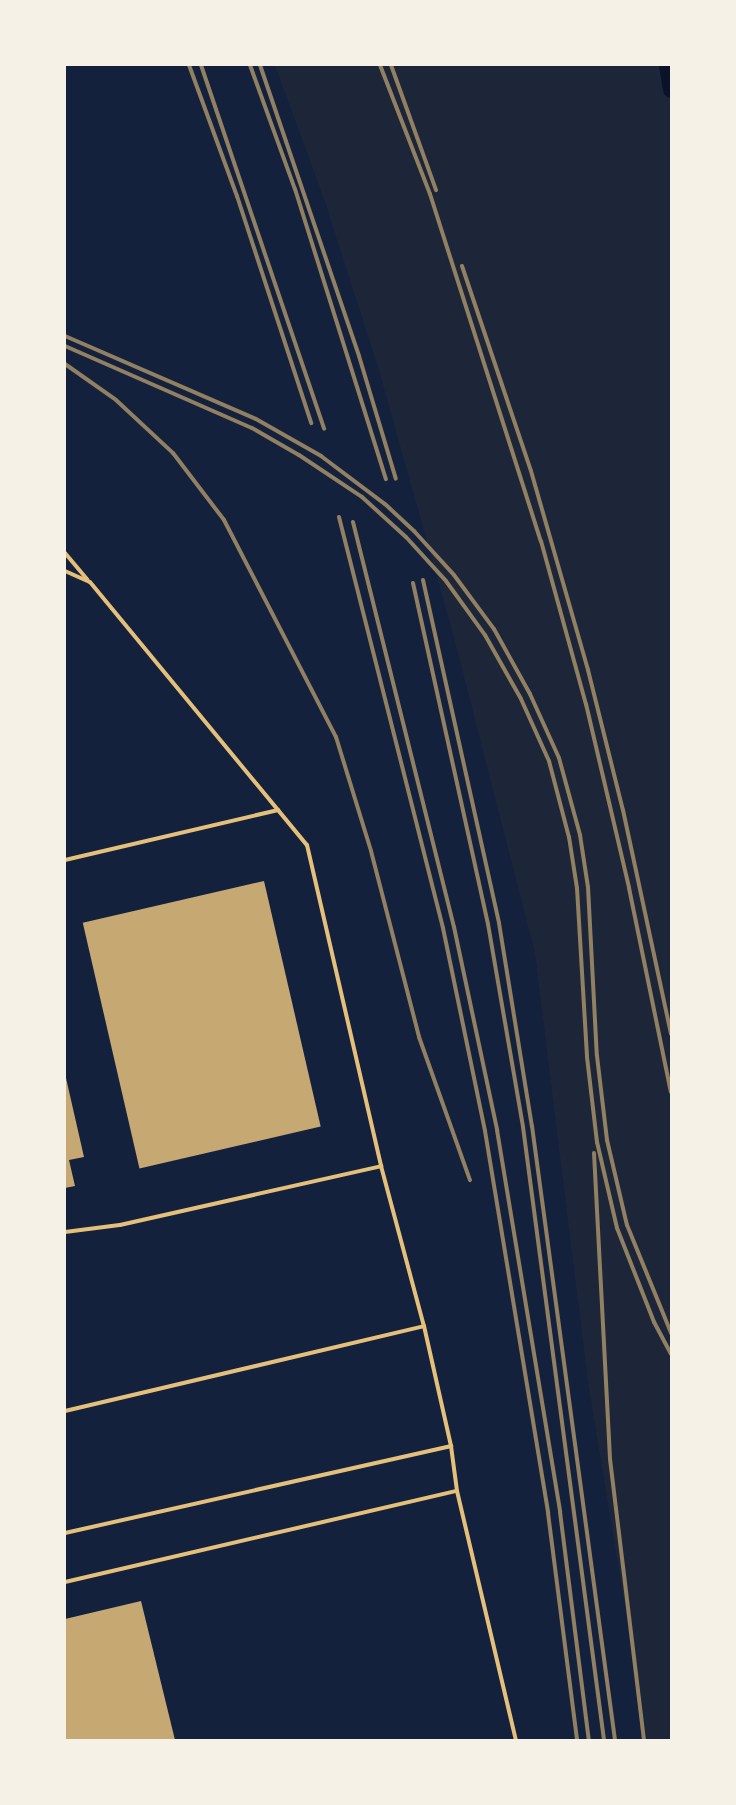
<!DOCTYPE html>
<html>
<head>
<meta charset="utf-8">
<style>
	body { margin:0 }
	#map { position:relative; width:736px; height:1805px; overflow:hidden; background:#14213d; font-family:"Archivo Narrow",sans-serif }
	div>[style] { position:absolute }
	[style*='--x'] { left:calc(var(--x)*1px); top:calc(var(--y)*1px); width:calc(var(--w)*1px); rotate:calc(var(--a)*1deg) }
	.green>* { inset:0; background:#1d2539 }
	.canal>* { height:16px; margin:-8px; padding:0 8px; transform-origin:8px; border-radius:8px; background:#0b132b }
	.building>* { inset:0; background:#c6a872; transform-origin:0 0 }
	.service>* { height:4px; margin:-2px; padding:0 2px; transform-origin:2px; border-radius:2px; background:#e5c07b }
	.rail>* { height:4px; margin:-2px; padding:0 2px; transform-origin:2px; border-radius:2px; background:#918062 }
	span { translate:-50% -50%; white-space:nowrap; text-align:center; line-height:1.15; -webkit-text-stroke:5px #f6f1e7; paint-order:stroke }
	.frame { position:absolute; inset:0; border:66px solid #f6f1e7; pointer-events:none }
</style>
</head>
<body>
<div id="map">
	<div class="green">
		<div style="clip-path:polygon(275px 65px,671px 65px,671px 1740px,647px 1740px,588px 1382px,535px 953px,452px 630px,378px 367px,325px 202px)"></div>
	</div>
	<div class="canal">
		<div style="--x:667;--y:65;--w:25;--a:81"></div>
	</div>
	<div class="building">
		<div style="left:264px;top:881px;width:252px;height:186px;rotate:77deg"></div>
		<div style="clip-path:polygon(66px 1078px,84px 1157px,69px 1160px,75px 1186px,65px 1188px)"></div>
		<div style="clip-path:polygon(141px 1601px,175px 1740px,65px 1740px,65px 1619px)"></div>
	</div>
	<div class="service">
		<div style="--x:65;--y:553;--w:35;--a:50"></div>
		<div style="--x:65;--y:571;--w:27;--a:24"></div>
		<div style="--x:90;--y:582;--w:341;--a:50.5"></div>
		<div style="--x:307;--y:845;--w:329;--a:77"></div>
		<div style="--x:381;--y:1166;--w:166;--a:75"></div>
		<div style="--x:424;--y:1326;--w:123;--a:77.3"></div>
		<div style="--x:451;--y:1446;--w:45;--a:82.4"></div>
		<div style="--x:457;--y:1491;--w:256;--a:76.7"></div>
		<div style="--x:65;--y:860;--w:219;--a:-13.2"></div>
		<div style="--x:65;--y:1232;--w:55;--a:-7.3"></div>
		<div style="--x:120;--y:1225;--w:268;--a:-12.7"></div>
		<div style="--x:65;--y:1411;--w:369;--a:-13.3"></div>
		<div style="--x:65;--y:1533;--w:396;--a:-12.7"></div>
		<div style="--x:65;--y:1582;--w:402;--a:-13.1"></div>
	</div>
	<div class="rail">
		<div style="--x:189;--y:65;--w:140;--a:69.9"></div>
		<div style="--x:237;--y:196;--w:239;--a:71.9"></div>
		<div style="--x:201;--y:65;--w:384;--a:71.3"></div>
		<div style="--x:250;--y:65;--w:132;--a:70.1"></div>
		<div style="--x:295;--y:189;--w:304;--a:72.6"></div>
		<div style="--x:260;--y:65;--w:307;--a:71.2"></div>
		<div style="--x:359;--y:356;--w:128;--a:73.3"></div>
		<div style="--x:380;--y:65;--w:138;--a:68.8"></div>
		<div style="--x:430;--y:194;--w:364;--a:72.3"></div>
		<div style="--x:541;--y:541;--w:169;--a:74.6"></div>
		<div style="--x:586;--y:704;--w:189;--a:76.8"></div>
		<div style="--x:629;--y:888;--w:208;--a:78.4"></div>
		<div style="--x:391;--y:65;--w:133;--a:70.2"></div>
		<div style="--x:462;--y:266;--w:216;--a:71.4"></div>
		<div style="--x:531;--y:471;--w:207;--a:74"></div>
		<div style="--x:588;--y:670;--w:144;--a:76"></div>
		<div style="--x:623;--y:810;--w:229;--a:77.9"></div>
		<div style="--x:65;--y:336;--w:208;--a:23.5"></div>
		<div style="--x:256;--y:419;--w:75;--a:29.6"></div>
		<div style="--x:321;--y:456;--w:80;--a:36.9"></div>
		<div style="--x:385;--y:504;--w:40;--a:43"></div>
		<div style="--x:414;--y:531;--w:59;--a:47.7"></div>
		<div style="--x:454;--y:575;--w:67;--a:53.5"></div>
		<div style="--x:494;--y:629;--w:74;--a:61"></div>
		<div style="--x:530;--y:694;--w:70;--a:65.6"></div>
		<div style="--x:559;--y:758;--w:80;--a:74.7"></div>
		<div style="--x:580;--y:835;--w:53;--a:81.3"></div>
		<div style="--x:588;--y:887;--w:169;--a:87"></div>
		<div style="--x:597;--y:1056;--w:85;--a:83.2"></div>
		<div style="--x:607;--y:1140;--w:87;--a:76.8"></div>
		<div style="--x:627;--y:1225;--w:117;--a:67.8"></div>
		<div style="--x:65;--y:346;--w:204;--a:23.7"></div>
		<div style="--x:252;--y:428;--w:54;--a:29.9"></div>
		<div style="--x:299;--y:455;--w:76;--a:33.7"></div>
		<div style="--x:362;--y:497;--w:59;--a:42.3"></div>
		<div style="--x:406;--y:537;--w:59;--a:47.7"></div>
		<div style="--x:446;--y:581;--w:67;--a:54.2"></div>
		<div style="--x:485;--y:635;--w:73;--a:60.6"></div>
		<div style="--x:521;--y:699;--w:68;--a:65.7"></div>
		<div style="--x:549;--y:761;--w:79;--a:75.3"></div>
		<div style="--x:569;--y:837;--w:52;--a:81.1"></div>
		<div style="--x:577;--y:888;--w:169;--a:86.6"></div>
		<div style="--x:587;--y:1057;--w:86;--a:83.3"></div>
		<div style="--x:597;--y:1142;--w:88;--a:76.9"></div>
		<div style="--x:617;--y:1228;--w:101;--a:68.5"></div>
		<div style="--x:654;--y:1322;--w:36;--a:62"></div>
		<div style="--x:65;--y:364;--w:62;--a:35.2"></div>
		<div style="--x:116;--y:400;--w:78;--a:42.9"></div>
		<div style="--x:173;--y:453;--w:84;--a:52.7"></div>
		<div style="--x:224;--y:520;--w:244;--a:62.7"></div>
		<div style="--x:336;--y:737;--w:119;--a:72.9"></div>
		<div style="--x:371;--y:851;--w:192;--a:75.5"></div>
		<div style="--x:419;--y:1037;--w:152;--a:70.4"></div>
		<div style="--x:339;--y:517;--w:424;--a:75.8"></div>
		<div style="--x:443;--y:928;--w:207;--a:78.3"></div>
		<div style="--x:485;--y:1131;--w:387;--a:80.6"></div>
		<div style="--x:548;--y:1513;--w:229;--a:82.7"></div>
		<div style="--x:353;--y:522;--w:417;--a:76"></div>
		<div style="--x:454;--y:927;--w:208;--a:78"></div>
		<div style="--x:497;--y:1130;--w:387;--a:80.6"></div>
		<div style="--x:560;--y:1512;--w:230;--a:82.8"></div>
		<div style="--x:423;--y:580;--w:351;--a:77.5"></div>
		<div style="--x:499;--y:923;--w:206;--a:80.8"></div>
		<div style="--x:532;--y:1126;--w:620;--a:82.3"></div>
		<div style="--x:413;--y:583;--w:349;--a:77.6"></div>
		<div style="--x:488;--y:924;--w:206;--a:80.2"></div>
		<div style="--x:523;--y:1127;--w:618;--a:82.47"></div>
		<div style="--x:594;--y:1153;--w:306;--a:87"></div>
		<div style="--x:610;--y:1459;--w:283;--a:83.1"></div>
	</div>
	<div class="frame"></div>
</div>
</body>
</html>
